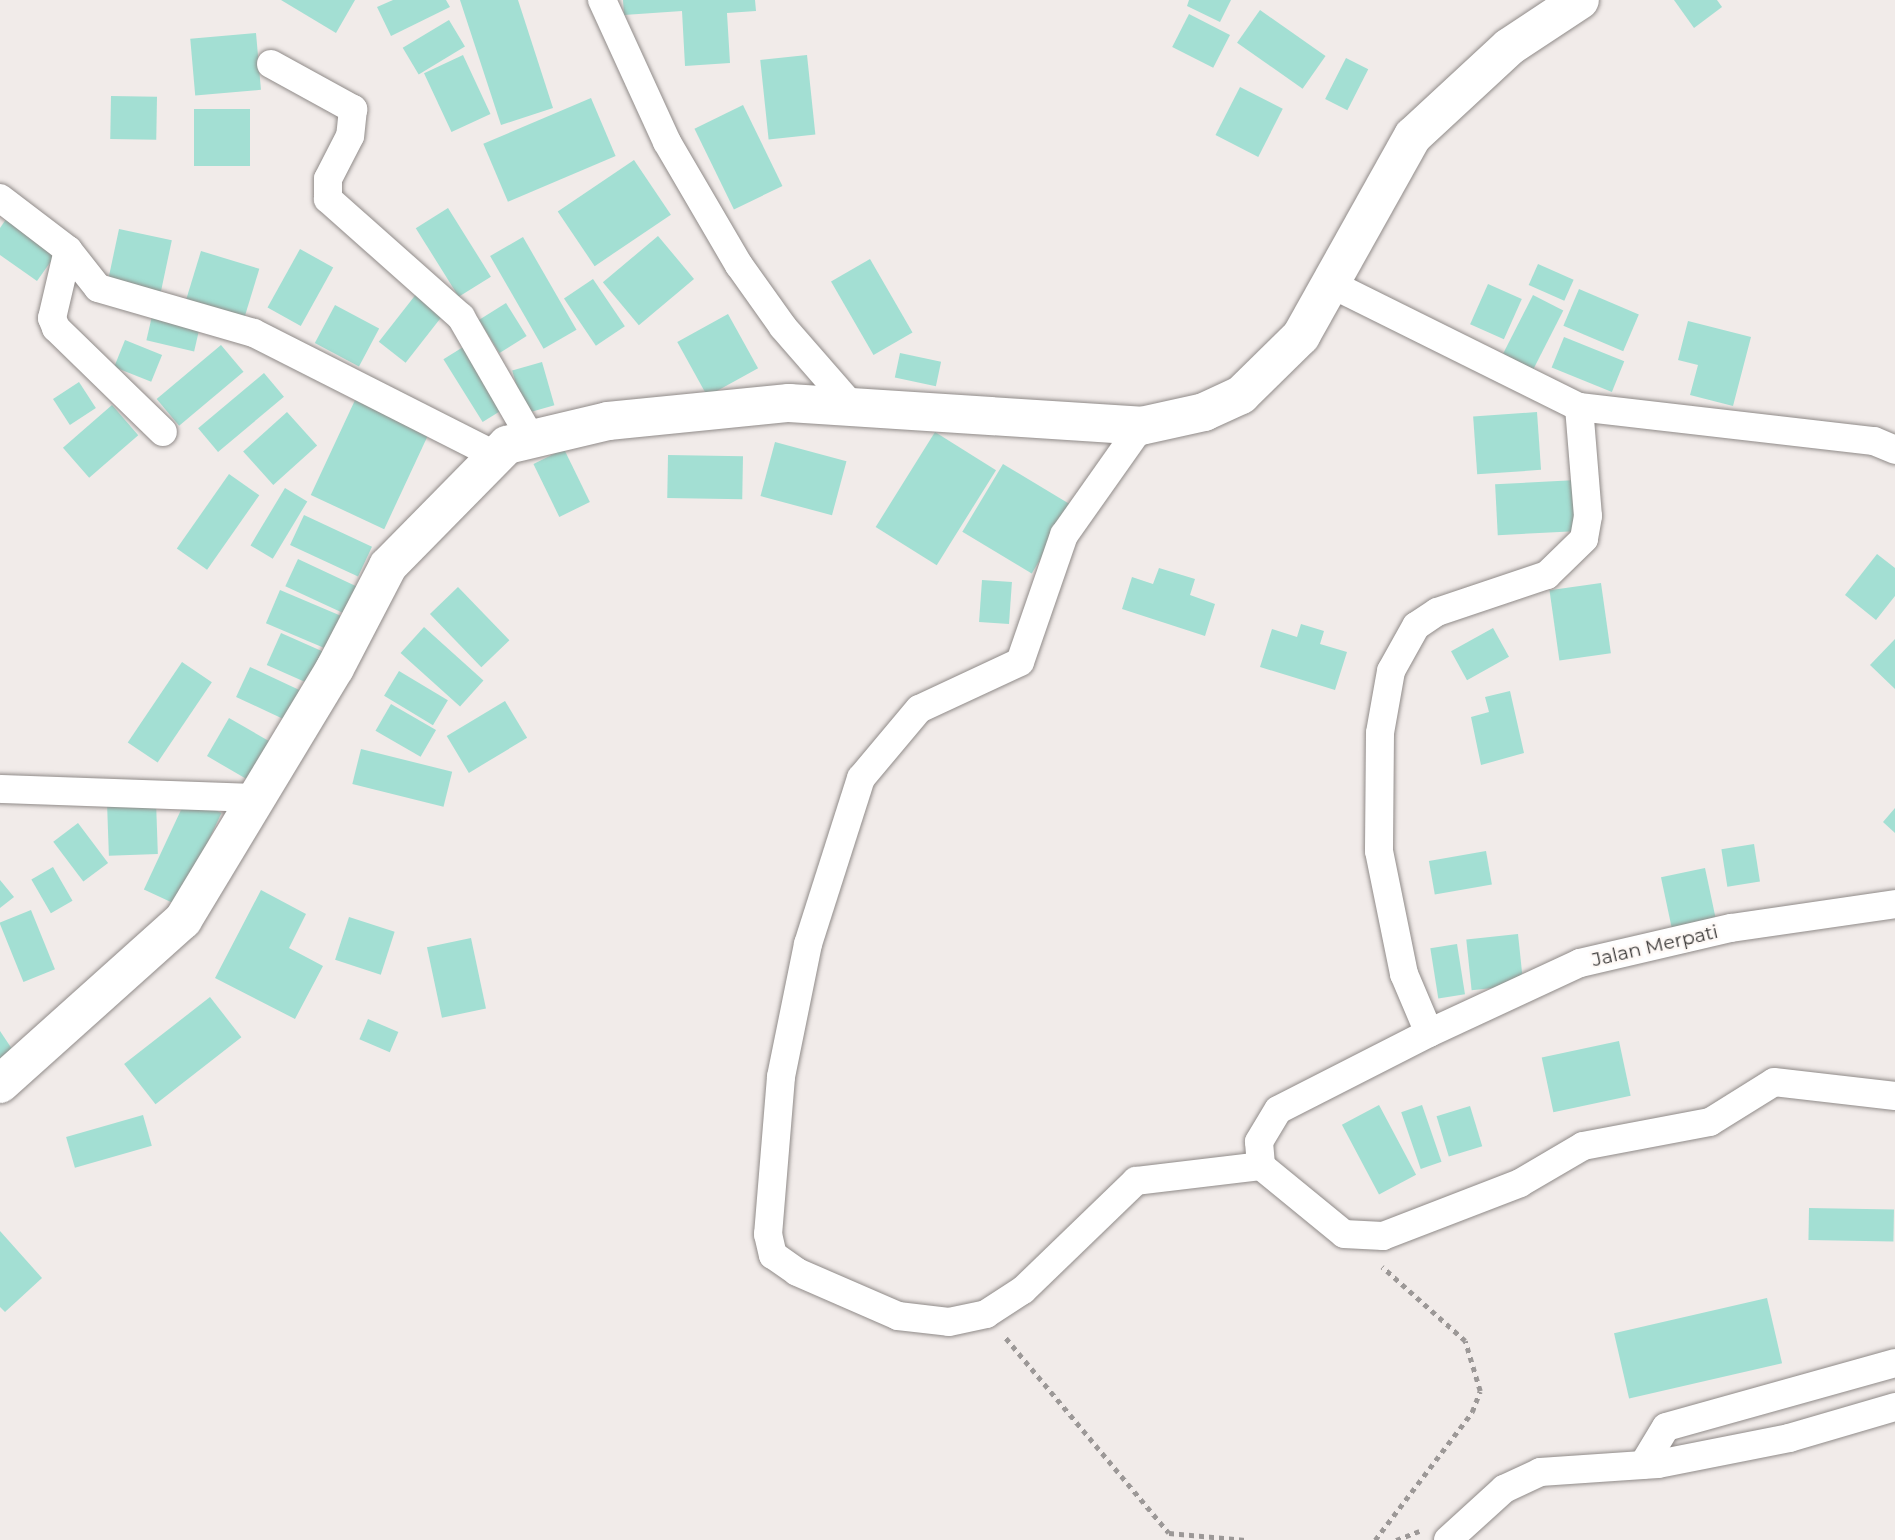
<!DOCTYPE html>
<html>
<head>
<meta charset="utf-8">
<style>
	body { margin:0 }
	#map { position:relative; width:1895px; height:1540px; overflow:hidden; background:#f1ebe9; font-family:Montserrat,sans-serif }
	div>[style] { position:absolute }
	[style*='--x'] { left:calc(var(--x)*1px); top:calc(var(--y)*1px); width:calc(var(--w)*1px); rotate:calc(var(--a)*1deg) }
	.building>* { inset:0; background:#a3dfd3; transform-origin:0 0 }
	.path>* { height:4.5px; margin-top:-2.25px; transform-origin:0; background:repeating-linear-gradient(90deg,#9c9897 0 5px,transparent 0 10px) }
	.roads { filter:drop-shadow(0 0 2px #908b89) drop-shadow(0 0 2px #908b89) }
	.street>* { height:28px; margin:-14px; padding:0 14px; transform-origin:14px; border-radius:14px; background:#fff }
	.secondary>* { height:38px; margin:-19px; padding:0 19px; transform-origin:19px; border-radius:19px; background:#fff }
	span { translate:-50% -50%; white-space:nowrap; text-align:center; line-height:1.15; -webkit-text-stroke:5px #fef9f6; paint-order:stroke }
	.street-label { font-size:19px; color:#3c3a39 }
</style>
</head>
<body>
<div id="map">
	<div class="building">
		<div style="clip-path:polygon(281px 0,355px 0,336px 33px)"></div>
		<div style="clip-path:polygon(393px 0,446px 0,450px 7px,391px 36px,377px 7px)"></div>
		<div style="clip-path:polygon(460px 0,518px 0,553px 108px,501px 125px)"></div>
		<div style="clip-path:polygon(623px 0,755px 0,756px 11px,727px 13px,730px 63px,685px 66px,682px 11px,624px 15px)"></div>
		<div style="clip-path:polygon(1189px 0,1231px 0,1220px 22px,1187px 6px)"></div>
		<div style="clip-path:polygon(1674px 0,1717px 0,1722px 7px,1694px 28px)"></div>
		<div style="left:1260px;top:10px;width:80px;height:40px;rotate:35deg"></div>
		<div style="left:1189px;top:14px;width:46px;height:37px;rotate:27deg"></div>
		<div style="left:449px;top:20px;width:31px;height:54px;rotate:59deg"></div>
		<div style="left:256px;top:33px;width:57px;height:66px;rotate:85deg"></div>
		<div style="left:463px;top:55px;width:65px;height:43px;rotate:65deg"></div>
		<div style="left:807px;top:55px;width:80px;height:47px;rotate:84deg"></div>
		<div style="left:1346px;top:58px;width:25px;height:46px;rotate:27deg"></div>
		<div style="left:1240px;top:87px;width:48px;height:54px;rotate:27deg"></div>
		<div style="left:111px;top:96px;width:46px;height:43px;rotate:1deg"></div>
		<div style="left:591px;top:98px;width:63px;height:117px;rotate:67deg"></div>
		<div style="left:743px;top:105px;width:90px;height:54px;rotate:64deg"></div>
		<div style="left:194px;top:109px;width:56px;height:57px"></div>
		<div style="left:634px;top:160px;width:66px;height:92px;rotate:56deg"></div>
		<div style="left:448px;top:208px;width:81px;height:38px;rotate:58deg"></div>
		<div style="clip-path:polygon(9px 215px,59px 250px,37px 281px,0 255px,0 228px)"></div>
		<div style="left:119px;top:229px;width:54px;height:57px;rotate:12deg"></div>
		<div style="left:658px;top:236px;width:56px;height:72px;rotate:50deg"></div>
		<div style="left:523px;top:237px;width:107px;height:38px;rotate:60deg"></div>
		<div style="left:300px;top:249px;width:38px;height:67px;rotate:29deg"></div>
		<div style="left:201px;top:251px;width:61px;height:57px;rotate:17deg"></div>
		<div style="left:870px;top:259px;width:85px;height:45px;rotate:60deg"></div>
		<div style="left:1538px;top:264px;width:39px;height:23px;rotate:24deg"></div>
		<div style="left:593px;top:279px;width:57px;height:35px;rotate:56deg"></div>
		<div style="left:1488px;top:284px;width:37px;height:44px;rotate:24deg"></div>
		<div style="left:1579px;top:289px;width:65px;height:40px;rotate:23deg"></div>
		<div style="left:417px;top:293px;width:34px;height:62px;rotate:38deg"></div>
		<div style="left:1533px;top:295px;width:34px;height:66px;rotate:27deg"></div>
		<div style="left:506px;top:303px;width:39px;height:32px;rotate:58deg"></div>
		<div style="left:335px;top:305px;width:50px;height:43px;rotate:28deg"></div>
		<div style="left:728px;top:314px;width:62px;height:58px;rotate:61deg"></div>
		<div style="left:152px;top:316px;width:49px;height:25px;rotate:13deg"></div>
		<div style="clip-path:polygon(1688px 321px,1751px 337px,1733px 406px,1690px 395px,1698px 365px,1678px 360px)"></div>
		<div style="left:1564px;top:337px;width:65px;height:33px;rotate:22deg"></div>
		<div style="left:125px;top:340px;width:40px;height:29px;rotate:22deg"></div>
		<div style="left:468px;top:344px;width:74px;height:29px;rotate:58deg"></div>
		<div style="left:221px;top:345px;width:35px;height:84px;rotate:50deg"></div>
		<div style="left:900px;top:353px;width:42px;height:25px;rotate:12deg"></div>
		<div style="left:542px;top:362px;width:45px;height:31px;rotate:74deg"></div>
		<div style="left:264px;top:373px;width:31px;height:86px;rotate:50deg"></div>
		<div style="left:79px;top:382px;width:31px;height:31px;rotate:57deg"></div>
		<div style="left:356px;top:398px;width:81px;height:107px;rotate:25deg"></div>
		<div style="left:112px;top:405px;width:40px;height:65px;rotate:49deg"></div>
		<div style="left:287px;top:412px;width:45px;height:59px;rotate:48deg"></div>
		<div style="left:1537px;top:412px;width:58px;height:64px;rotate:86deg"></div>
		<div style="left:935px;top:432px;width:72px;height:112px;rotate:32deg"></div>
		<div style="left:775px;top:442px;width:74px;height:56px;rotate:15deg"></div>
		<div style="left:564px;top:449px;width:59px;height:34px;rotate:64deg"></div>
		<div style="left:668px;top:455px;width:75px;height:43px;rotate:1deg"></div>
		<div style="left:1003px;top:464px;width:81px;height:79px;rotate:31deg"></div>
		<div style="left:229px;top:474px;width:37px;height:91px;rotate:35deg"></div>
		<div style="left:1577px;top:480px;width:51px;height:82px;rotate:87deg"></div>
		<div style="left:285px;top:488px;width:26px;height:67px;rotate:31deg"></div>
		<div style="left:304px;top:515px;width:75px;height:33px;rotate:25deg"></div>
		<div style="clip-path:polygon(1877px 554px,1895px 568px,1895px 596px,1876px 620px,1845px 595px)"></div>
		<div style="left:298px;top:559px;width:66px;height:30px;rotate:25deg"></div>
		<div style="clip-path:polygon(1159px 568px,1195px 579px,1190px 595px,1215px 604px,1205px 636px,1122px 609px,1132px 577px,1153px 584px)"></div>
		<div style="left:982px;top:580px;width:30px;height:42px;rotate:4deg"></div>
		<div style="left:1601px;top:583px;width:71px;height:52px;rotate:82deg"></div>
		<div style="left:458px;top:587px;width:74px;height:39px;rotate:46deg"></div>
		<div style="left:280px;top:590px;width:73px;height:36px;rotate:23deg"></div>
		<div style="clip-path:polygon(1301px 624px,1324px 631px,1320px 644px,1347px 652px,1335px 690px,1260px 667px,1272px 629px,1297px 637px)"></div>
		<div style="left:424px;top:627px;width:80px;height:35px;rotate:42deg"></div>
		<div style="left:1493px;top:628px;width:33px;height:48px;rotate:61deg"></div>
		<div style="left:281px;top:633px;width:55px;height:35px;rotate:24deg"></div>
		<div style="clip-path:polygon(1895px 639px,1895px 689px,1870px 665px)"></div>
		<div style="left:182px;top:662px;width:36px;height:97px;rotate:34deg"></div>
		<div style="left:250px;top:667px;width:65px;height:33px;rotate:25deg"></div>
		<div style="left:399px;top:671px;width:57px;height:29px;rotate:31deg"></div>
		<div style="clip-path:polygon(1510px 691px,1524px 753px,1481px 765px,1471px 717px,1489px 712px,1485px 697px)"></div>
		<div style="left:505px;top:701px;width:43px;height:68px;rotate:59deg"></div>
		<div style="left:391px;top:704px;width:52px;height:31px;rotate:30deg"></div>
		<div style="left:229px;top:718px;width:58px;height:44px;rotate:30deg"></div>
		<div style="left:361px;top:749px;width:94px;height:36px;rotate:14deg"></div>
		<div style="left:187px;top:797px;width:38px;height:102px;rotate:25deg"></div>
		<div style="left:156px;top:801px;width:53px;height:49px;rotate:88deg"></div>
		<div style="clip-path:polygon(1895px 808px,1895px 833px,1883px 822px)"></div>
		<div style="left:78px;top:823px;width:50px;height:31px;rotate:53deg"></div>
		<div style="left:1754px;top:844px;width:38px;height:33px;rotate:81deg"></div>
		<div style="left:1486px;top:851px;width:34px;height:58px;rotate:80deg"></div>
		<div style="left:53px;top:867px;width:39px;height:25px;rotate:60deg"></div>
		<div style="left:1705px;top:868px;width:60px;height:45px;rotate:78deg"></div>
		<div style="clip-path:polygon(0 880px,14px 897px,0 908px)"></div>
		<div style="clip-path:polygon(261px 890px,306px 914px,289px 948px,323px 966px,295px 1019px,215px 978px)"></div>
		<div style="left:31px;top:910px;width:64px;height:34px;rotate:68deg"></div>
		<div style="left:349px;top:917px;width:48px;height:45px;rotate:18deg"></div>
		<div style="left:1518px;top:934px;width:51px;height:52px;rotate:84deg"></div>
		<div style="left:471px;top:938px;width:72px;height:45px;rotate:78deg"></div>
		<div style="left:1457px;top:944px;width:51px;height:27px;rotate:81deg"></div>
		<div style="left:210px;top:997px;width:51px;height:109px;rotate:52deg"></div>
		<div style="left:368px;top:1019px;width:33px;height:22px;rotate:23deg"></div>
		<div style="clip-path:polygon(0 1031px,16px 1055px,0 1065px)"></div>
		<div style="left:1619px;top:1041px;width:56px;height:79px;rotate:78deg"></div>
		<div style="left:1379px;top:1105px;width:79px;height:42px;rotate:62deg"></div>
		<div style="left:1422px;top:1105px;width:60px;height:22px;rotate:71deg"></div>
		<div style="left:1470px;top:1106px;width:42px;height:35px;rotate:73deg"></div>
		<div style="left:143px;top:1115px;width:32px;height:80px;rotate:74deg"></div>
		<div style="left:1809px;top:1208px;width:85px;height:32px;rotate:1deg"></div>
		<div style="clip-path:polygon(0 1231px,42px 1278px,5px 1312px,0 1307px)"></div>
		<div style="left:1767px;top:1298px;width:67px;height:157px;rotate:77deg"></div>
	</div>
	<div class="path">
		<div style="--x:1006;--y:1338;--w:254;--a:50.1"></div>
		<div style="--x:1169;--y:1533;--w:77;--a:5.2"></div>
		<div style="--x:1375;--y:1540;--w:161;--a:-52.8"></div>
		<div style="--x:1472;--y:1412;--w:22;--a:-69"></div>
		<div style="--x:1480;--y:1391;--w:52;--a:-106.7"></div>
		<div style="--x:1465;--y:1341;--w:111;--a:-138.3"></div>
		<div style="--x:1396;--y:1540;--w:25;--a:-21"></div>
	</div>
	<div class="roads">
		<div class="street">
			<div style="--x:602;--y:0;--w:156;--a:65.4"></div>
			<div style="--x:667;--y:142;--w:143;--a:59.7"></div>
			<div style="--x:739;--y:265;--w:76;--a:54.6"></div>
			<div style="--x:783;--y:327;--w:105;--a:48.9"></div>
			<div style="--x:271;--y:64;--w:94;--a:28.8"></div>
			<div style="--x:353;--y:109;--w:27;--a:96"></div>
			<div style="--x:350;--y:136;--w:48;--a:117.1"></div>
			<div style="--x:328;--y:179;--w:20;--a:90"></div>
			<div style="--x:328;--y:199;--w:178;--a:41.6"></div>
			<div style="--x:461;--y:317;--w:136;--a:60"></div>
			<div style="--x:0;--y:198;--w:86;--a:37.4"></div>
			<div style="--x:68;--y:250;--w:48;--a:51.7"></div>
			<div style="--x:98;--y:288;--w:162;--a:16.1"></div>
			<div style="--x:254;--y:333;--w:268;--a:26.9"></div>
			<div style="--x:68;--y:250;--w:70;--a:103.2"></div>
			<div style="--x:52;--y:318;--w:11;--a:68"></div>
			<div style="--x:56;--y:328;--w:149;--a:44.2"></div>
			<div style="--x:1333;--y:285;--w:275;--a:26.4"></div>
			<div style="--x:1579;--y:407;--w:297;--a:6.6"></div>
			<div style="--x:1874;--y:441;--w:23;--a:23"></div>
			<div style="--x:1579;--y:407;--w:109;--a:85.3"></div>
			<div style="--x:1588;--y:516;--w:23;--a:100"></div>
			<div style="--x:1584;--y:539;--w:52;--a:135.8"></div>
			<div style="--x:1547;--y:575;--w:116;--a:161.4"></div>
			<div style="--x:1437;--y:612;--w:25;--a:146"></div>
			<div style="--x:1416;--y:626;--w:51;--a:119.1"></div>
			<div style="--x:1391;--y:671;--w:63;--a:100.1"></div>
			<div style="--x:1380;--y:733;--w:118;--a:90.5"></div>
			<div style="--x:1379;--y:851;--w:126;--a:78.5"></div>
			<div style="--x:1404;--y:974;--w:64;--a:67"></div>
			<div style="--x:1429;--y:1033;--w:169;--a:153"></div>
			<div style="--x:1278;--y:1110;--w:37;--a:121"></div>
			<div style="--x:1259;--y:1142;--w:24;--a:85"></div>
			<div style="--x:1261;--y:1166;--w:107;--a:39.3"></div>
			<div style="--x:1344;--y:1234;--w:39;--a:3"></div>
			<div style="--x:1383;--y:1236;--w:147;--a:-21.1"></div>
			<div style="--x:1520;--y:1183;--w:73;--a:-30.4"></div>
			<div style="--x:1583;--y:1146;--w:129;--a:-10.7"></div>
			<div style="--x:1710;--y:1122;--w:75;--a:-32"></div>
			<div style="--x:1774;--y:1082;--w:122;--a:6.6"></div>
			<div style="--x:1141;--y:426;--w:133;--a:125.2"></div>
			<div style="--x:1064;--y:535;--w:134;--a:109.1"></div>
			<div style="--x:1020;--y:662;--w:111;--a:155"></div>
			<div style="--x:919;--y:709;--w:90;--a:130"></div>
			<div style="--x:861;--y:778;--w:174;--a:107.7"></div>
			<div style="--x:808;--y:944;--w:136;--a:101.5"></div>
			<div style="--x:781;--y:1077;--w:158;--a:94.7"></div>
			<div style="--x:768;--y:1234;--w:22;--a:77"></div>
			<div style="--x:773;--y:1255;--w:29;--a:35"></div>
			<div style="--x:797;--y:1272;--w:110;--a:23.5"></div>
			<div style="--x:898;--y:1316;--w:51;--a:6.7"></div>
			<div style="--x:949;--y:1322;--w:38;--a:-12"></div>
			<div style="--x:986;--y:1314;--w:44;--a:-33"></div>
			<div style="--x:1023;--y:1290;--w:157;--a:-44"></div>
			<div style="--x:1136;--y:1181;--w:126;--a:-6.8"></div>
			<div style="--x:0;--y:789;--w:255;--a:2"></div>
			<div style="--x:1429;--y:1033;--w:166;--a:-24.9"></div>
			<div style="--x:1580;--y:963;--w:155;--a:-13.1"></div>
			<div style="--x:1731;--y:928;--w:166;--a:-8.3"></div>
			<div style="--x:1643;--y:1465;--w:44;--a:-58.8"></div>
			<div style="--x:1666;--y:1427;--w:238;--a:-15.6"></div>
			<div style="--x:1448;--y:1540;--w:76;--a:-42.3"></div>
			<div style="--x:1504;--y:1489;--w:40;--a:-25"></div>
			<div style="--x:1540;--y:1472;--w:118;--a:-3.9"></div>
			<div style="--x:1658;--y:1464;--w:134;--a:-11.2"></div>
			<div style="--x:1789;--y:1438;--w:110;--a:-16.3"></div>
		</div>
		<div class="secondary">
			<div style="--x:0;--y:1084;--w:246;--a:-41.9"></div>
			<div style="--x:183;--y:920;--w:294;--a:-58.9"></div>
			<div style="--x:335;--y:668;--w:115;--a:-62.5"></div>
			<div style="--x:388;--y:566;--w:170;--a:-45.5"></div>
			<div style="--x:507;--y:445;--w:104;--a:-13.4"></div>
			<div style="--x:608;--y:421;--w:182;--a:-5.7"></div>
			<div style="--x:789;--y:403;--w:353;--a:3.7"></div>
			<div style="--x:1141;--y:426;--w:65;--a:-12.5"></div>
			<div style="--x:1204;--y:412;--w:41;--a:-24.7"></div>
			<div style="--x:1241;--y:395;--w:84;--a:-44.5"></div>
			<div style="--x:1301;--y:336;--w:229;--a:-60.8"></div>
			<div style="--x:1413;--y:136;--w:131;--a:-42.8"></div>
			<div style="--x:1509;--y:47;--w:85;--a:-33.5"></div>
		</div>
	</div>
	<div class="street-label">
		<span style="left:1655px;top:946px;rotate:-13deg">Jalan Merpati</span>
	</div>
</div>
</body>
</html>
